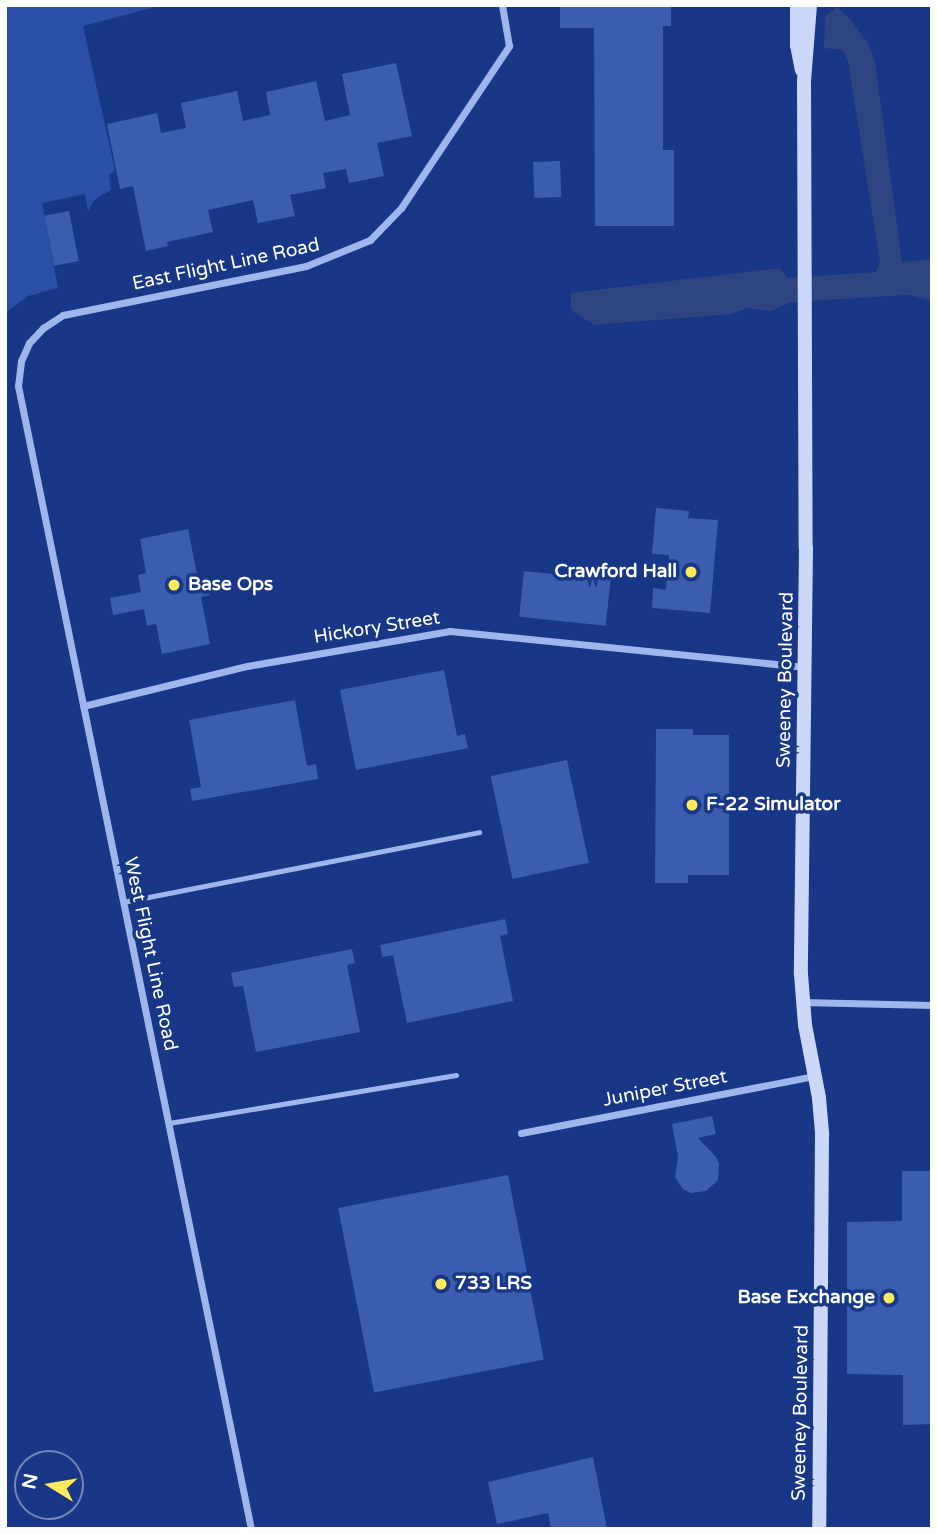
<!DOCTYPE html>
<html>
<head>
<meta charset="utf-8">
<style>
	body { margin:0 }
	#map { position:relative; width:937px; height:1534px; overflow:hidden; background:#183787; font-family:"Varela Round",sans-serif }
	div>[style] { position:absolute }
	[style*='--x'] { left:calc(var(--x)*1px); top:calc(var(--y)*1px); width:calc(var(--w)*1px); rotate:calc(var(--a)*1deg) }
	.green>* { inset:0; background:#2b4fa6 }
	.water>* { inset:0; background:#2f4582 }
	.building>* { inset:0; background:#3c5daf; transform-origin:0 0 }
	.service>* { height:5px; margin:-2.5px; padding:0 2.5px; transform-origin:2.5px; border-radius:2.5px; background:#9fb6ed }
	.minor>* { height:7px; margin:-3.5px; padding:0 3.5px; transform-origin:3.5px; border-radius:3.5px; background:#9fb6ed }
	.secondary>* { height:14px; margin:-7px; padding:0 7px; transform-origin:7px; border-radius:7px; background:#ccd8f9 }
	.dots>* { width:19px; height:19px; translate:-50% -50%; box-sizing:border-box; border:4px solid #183787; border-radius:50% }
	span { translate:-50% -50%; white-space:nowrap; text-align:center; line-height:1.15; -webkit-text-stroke:7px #183787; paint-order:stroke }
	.street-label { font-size:19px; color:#fff }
	.poi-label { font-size:19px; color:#fff; font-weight:700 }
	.right { translate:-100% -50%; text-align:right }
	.left { translate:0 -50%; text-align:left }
	.frame { position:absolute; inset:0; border:7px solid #fff; pointer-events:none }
	.north { position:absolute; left:14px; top:1450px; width:70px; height:70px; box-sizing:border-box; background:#183787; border:2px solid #7487b7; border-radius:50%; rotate:281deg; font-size:19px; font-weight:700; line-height:28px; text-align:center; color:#fff }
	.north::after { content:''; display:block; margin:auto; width:24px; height:32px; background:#ffea5b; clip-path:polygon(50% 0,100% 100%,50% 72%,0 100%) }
</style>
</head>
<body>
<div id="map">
	<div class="green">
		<div style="clip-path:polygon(5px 5px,163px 5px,83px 26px,115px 170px,109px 175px,111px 190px,94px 200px,88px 211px,85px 194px,42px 203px,58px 288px,28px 296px,5px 313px)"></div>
	</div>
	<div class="water">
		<div style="clip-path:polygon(837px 7px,850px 19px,868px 43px,875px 62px,902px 262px,932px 259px,932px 300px,907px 295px,824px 300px,789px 303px,771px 311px,747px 308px,732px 314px,594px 325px,571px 310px,571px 293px,779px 268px,788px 278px,876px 272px,880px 262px,848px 62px,843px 50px,824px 48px,825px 16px)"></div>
	</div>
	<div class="building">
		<div style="clip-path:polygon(560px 5px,671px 5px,671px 26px,663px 26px,663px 150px,674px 150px,674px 226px,595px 226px,594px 28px,560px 28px)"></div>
		<div style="clip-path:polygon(396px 63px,412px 136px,377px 143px,384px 176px,349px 183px,346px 169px,323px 173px,326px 188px,290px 195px,295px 216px,258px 223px,253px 200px,208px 210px,213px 232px,167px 242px,168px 246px,146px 251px,133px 186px,120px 189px,107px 124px,157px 113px,161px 133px,186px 128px,181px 103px,237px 91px,243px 121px,270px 115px,266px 92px,316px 81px,325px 121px,350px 115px,342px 74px)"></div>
		<div style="left:560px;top:161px;width:36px;height:27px;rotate:88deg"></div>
		<div style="left:69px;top:211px;width:51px;height:25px;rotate:79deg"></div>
		<div style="clip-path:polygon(656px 508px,689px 511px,688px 518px,718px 520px,710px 613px,652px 608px,653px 588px,666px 590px,669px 555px,652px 554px)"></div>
		<div style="clip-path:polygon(188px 529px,198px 579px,206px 577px,210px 595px,201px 597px,210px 644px,162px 654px,156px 624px,147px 626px,144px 609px,113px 615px,110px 598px,141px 592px,138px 575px,146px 573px,140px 539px)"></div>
		<div style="left:524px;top:571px;width:87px;height:46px;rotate:6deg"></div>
		<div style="clip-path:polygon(444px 670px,457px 736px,465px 734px,468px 748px,356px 770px,340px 690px)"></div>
		<div style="clip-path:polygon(295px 700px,307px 766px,316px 764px,318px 779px,192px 801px,190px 789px,201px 787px,189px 720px)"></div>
		<div style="clip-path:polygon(656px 729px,693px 729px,693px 735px,729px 735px,729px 875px,688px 875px,688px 883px,655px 883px)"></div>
		<div style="left:567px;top:760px;width:105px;height:78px;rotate:78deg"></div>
		<div style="clip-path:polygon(505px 919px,508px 934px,500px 936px,513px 1001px,407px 1023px,393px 955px,382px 957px,380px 945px)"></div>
		<div style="clip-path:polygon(352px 949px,355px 963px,347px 965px,360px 1032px,256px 1052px,243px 986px,234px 987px,231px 973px)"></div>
		<div style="clip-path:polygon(712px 1116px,716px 1134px,698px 1138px,716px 1157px,719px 1164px,718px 1180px,706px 1191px,691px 1193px,683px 1189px,675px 1177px,678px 1157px,672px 1124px)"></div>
		<div style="clip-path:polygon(902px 1171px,932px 1171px,932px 1424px,903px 1425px,903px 1375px,847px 1374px,847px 1222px,902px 1221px)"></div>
		<div style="left:508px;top:1175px;width:188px;height:173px;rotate:79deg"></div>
		<div style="clip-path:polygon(593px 1457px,607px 1529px,551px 1529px,548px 1513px,497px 1524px,488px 1482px)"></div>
	</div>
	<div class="service">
		<div style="--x:123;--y:902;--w:363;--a:-11.1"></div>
		<div style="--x:169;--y:1123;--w:291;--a:-9.5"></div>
	</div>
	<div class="minor">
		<div style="--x:83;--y:706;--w:169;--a:-13.7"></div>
		<div style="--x:247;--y:666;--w:206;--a:-9.8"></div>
		<div style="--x:450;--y:631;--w:357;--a:5.8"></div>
		<div style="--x:802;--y:1002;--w:130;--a:1.3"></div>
		<div style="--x:521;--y:1133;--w:298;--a:-11"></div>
		<div style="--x:251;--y:1529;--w:1167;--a:-101.52"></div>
		<div style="--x:18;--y:386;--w:25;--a:-83"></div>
		<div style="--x:21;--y:361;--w:20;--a:-66"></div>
		<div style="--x:29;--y:343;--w:21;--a:-47"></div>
		<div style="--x:43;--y:328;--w:24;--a:-33"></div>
		<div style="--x:63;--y:315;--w:248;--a:-11.4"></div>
		<div style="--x:306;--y:266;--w:69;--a:-22.1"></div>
		<div style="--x:370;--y:240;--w:45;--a:-45.9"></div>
		<div style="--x:401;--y:208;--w:195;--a:-56.3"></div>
		<div style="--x:509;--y:46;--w:42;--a:-99.7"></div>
	</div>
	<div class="secondary">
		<div style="--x:797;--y:5;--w:40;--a:90"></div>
		<div style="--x:797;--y:45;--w:25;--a:79"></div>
		<div style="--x:810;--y:5;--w:77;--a:94.5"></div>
		<div style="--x:804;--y:82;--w:466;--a:89.8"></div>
		<div style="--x:806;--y:548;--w:426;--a:90.7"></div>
		<div style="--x:801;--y:974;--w:51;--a:85.5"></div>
		<div style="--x:805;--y:1025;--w:74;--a:79.1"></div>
		<div style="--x:819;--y:1098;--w:37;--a:85"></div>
		<div style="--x:822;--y:1135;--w:394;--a:90.4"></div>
	</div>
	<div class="dots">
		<div style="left:691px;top:572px;background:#ffea5b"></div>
		<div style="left:174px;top:585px;background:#ffea5b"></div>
		<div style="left:692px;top:805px;background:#ffea5b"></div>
		<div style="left:441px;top:1284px;background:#ffea5b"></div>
		<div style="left:889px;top:1298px;background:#ffea5b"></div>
	</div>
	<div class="street-label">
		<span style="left:226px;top:265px;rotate:-12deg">East Flight Line Road</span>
		<span style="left:377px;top:628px;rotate:-9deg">Hickory Street</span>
		<span style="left:786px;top:680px;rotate:-89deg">Sweeney Boulevard</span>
		<span style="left:150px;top:954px;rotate:78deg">West Flight Line Road</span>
		<span style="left:665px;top:1089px;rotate:-11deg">Juniper Street</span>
		<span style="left:801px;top:1413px;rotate:-89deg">Sweeney Boulevard</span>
	</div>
	<div class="poi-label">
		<span class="right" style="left:677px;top:572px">Crawford Hall</span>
		<span class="left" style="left:188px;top:585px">Base Ops</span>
		<span class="left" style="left:706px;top:805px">F-22 Simulator</span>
		<span class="left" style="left:455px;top:1284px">733 LRS</span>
		<span class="right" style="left:875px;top:1298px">Base Exchange</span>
	</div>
	<div class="frame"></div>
	<div class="north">N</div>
</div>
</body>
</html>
